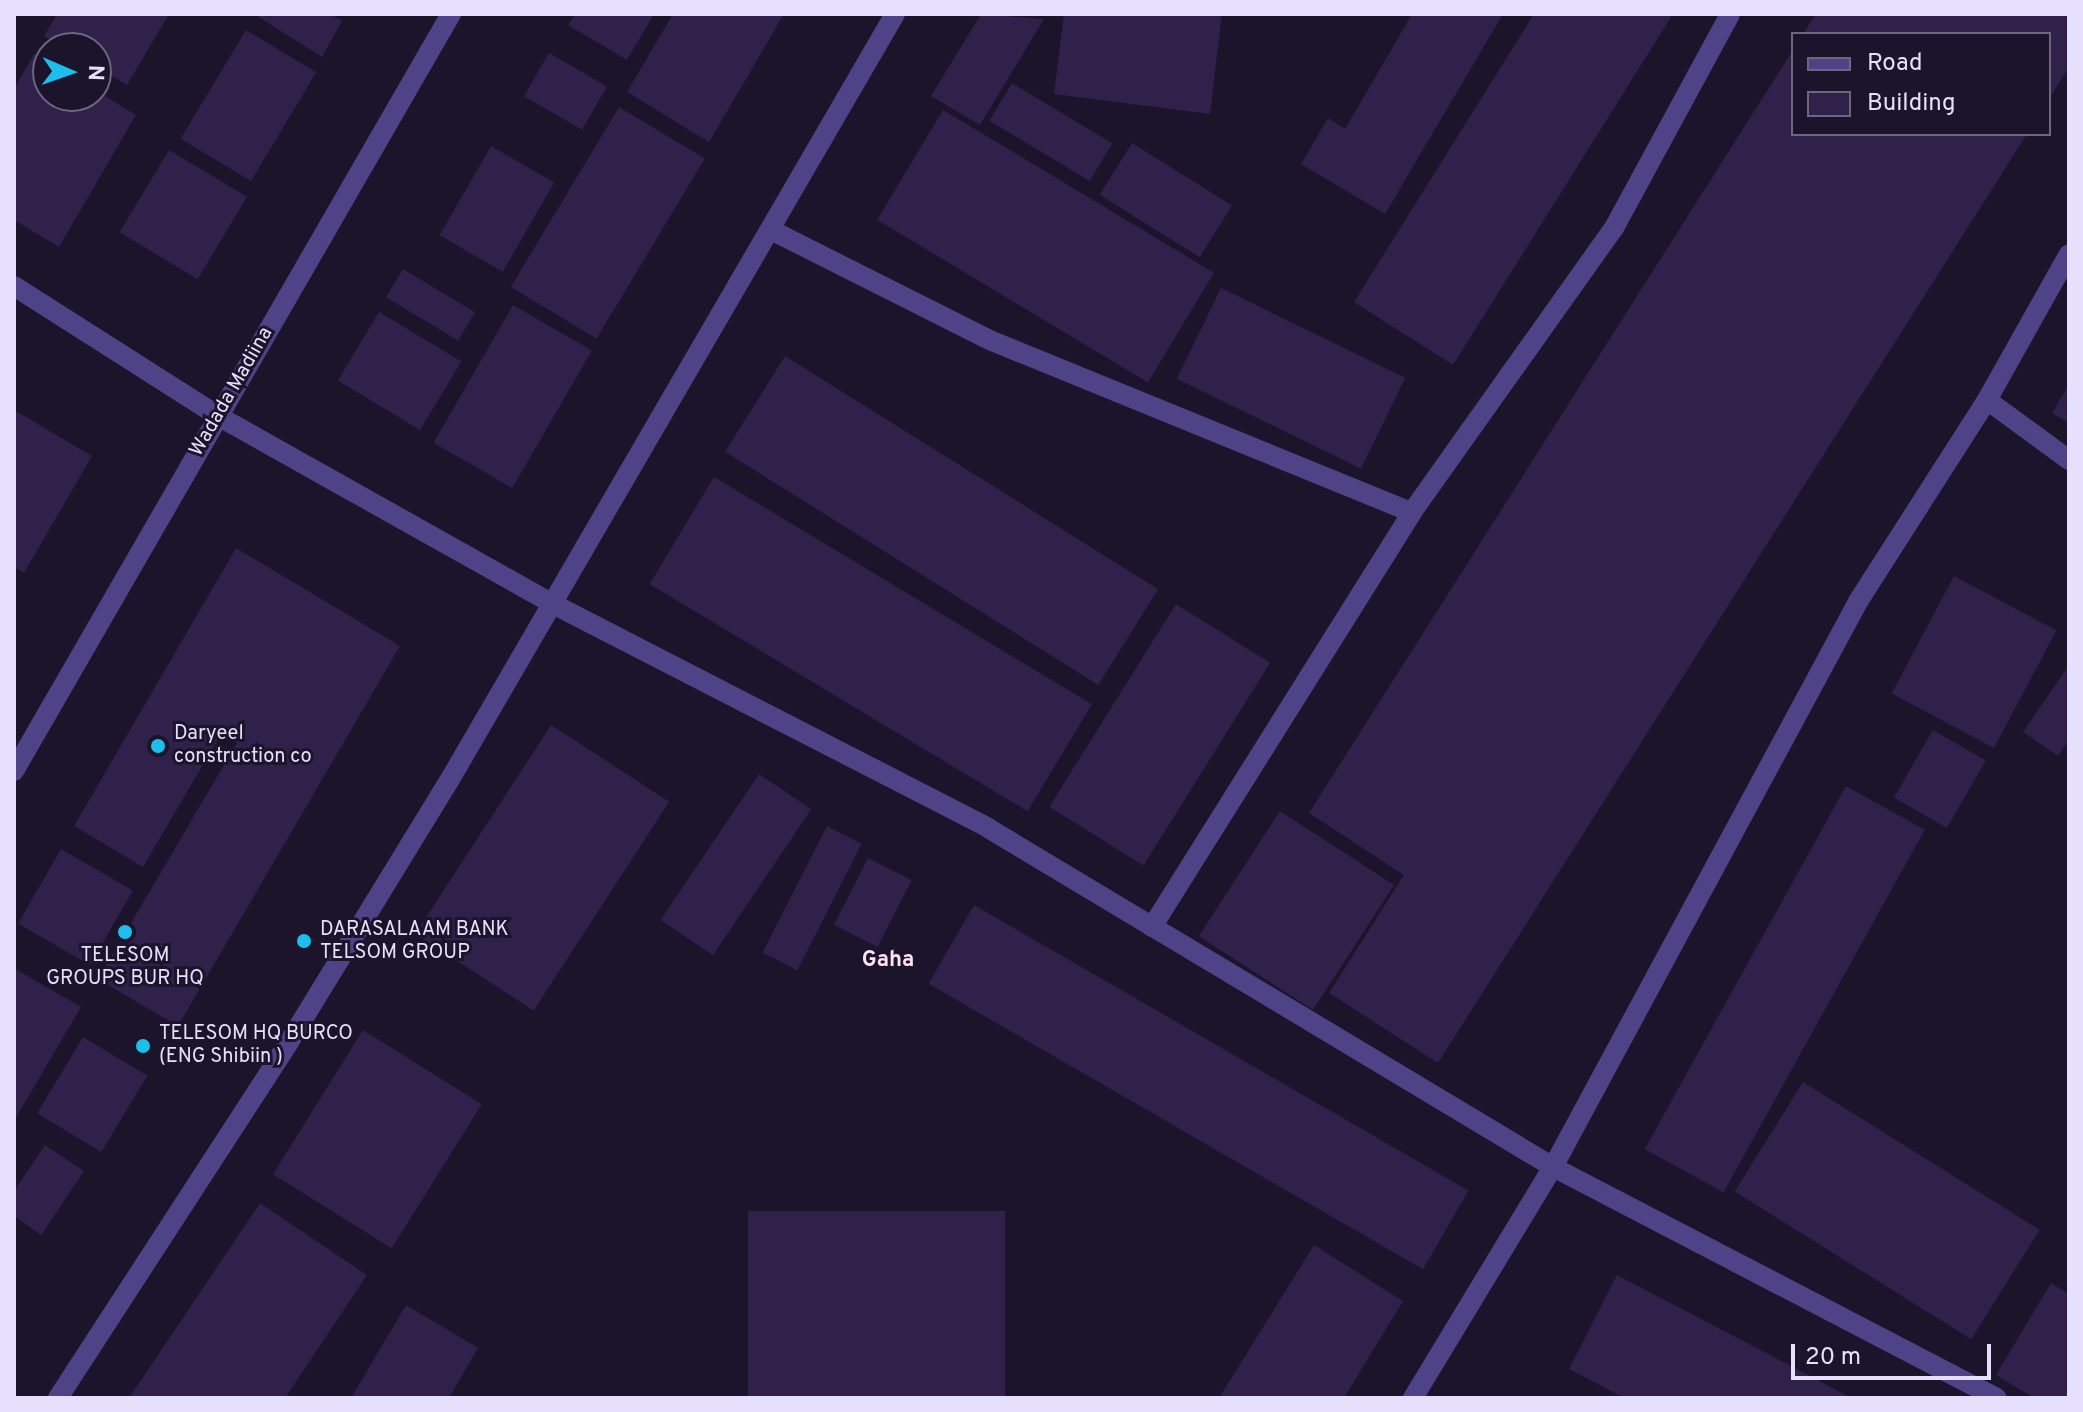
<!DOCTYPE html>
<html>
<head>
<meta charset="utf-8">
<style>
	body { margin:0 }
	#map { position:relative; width:2083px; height:1412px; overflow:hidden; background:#1b142b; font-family:Overpass,sans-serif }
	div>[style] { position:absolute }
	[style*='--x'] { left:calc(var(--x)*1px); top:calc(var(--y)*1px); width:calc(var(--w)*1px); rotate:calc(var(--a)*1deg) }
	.building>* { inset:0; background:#2f214a; transform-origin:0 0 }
	.minor>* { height:20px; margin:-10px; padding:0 10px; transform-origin:10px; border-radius:10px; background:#4e4386 }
	.dots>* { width:22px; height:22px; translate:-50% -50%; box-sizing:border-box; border:4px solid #1b142b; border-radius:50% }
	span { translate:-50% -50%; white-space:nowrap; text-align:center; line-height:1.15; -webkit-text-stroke:6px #1b142b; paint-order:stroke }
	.street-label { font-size:20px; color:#e7e0fc }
	.poi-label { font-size:20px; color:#e7e0fc }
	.left { translate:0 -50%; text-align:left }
	.neighbourhood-label { font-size:22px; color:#fde2f0; font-weight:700 }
	.frame { position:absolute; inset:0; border:16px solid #e7e0fc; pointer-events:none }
	.legend { position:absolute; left:1791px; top:32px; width:260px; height:104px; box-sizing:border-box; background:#1b142b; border:2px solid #6d667f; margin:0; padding:10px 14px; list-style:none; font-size:24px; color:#e7e0fc }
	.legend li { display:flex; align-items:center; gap:16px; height:40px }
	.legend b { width:40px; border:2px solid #6d667f }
	.north { position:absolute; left:32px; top:32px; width:80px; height:80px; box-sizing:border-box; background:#1b142b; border:2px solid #6d667f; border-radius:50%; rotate:92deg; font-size:22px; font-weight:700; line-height:32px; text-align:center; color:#e7e0fc }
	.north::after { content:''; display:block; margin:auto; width:28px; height:36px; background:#1cbfec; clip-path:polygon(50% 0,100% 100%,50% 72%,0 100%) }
	.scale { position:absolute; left:1791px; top:1344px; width:200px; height:36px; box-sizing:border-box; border:4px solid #e7e0fc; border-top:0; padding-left:10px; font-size:24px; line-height:28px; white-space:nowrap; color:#e7e0fc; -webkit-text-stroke:6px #1b142b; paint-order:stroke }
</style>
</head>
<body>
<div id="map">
	<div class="building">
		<div style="clip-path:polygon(57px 14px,169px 14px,127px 85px,96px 67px,96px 48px,64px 48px,44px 36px)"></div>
		<div style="clip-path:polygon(254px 14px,330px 14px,342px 21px,322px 57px)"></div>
		<div style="clip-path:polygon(575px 14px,654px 14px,627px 60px,568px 25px)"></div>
		<div style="clip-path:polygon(673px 14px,784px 14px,709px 142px,627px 92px)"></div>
		<div style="clip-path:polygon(981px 14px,1044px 19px,980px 125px,931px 96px)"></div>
		<div style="clip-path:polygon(1064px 14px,1222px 14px,1210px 114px,1054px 94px)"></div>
		<div style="clip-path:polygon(1412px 14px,1503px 14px,1385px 214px,1301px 164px,1328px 118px,1345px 129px)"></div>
		<div style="clip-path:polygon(1534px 14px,1673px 14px,1453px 365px,1354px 302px)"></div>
		<div style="clip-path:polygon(1816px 14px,2069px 14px,2069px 67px,2049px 99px,2049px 34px,1803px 34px)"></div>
		<div style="left:246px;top:30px;width:82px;height:127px;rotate:31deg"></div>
		<div style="clip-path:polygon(1793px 50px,1793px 134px,2027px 134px,1438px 1063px,1329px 993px,1404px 875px,1309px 813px)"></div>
		<div style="left:549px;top:53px;width:67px;height:50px;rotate:30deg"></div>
		<div style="clip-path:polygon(34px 54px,48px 63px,48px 96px,96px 96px,96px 91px,136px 115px,59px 247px,14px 220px,14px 89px)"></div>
		<div style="left:1012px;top:83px;width:117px;height:44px;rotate:31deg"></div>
		<div style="left:619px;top:107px;width:100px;height:210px;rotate:31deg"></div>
		<div style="left:943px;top:110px;width:316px;height:128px;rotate:31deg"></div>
		<div style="left:1132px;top:143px;width:118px;height:61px;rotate:32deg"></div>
		<div style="left:491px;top:146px;width:73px;height:103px;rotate:30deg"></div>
		<div style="left:169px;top:150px;width:91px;height:96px;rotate:31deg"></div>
		<div style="left:403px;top:269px;width:84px;height:33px;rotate:31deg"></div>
		<div style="left:1221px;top:288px;width:205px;height:101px;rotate:26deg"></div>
		<div style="left:513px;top:305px;width:91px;height:159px;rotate:30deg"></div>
		<div style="left:379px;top:312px;width:96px;height:80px;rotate:31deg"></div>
		<div style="left:785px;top:356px;width:440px;height:113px;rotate:32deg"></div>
		<div style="clip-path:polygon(2069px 384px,2069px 423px,2052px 413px)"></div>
		<div style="clip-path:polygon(14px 410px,92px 456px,24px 573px,14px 567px)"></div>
		<div style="left:714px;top:477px;width:441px;height:125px;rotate:31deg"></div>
		<div style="clip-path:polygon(236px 548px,400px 646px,178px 1026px,98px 979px,237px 743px,221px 734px,143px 867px,74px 826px)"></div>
		<div style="left:1954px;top:576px;width:116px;height:133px;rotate:28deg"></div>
		<div style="left:1176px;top:604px;width:111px;height:239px;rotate:32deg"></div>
		<div style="clip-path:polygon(2069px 665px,2069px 740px,2058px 756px,2023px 732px)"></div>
		<div style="left:551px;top:725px;width:141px;height:249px;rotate:33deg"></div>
		<div style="left:1933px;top:730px;width:61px;height:78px;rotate:30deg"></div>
		<div style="left:759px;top:774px;width:63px;height:176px;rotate:34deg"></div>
		<div style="left:1846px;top:786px;width:90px;height:415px;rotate:29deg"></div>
		<div style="left:1280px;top:811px;width:136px;height:149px;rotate:33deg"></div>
		<div style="left:827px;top:826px;width:39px;height:142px;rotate:27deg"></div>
		<div style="left:61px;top:849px;width:83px;height:86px;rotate:30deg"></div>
		<div style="left:868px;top:858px;width:49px;height:75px;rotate:27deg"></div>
		<div style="left:974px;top:905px;width:571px;height:91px;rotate:30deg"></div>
		<div style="clip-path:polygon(14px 968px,81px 1007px,14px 1121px)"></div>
		<div style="left:363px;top:1030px;width:140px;height:170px;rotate:32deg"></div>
		<div style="left:83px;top:1037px;width:75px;height:89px;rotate:31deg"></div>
		<div style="left:1803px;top:1082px;width:279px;height:129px;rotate:32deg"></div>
		<div style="clip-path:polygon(45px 1145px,84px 1171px,41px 1235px,14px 1216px,14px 1191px)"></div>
		<div style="clip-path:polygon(260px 1203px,367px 1275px,285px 1398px,129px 1398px)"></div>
		<div style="left:748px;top:1211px;width:257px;height:187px"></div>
		<div style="clip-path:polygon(1314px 1245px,1403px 1301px,1344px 1398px,1219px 1398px)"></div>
		<div style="clip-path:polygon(1617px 1275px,1810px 1376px,1851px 1398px,1624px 1398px,1569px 1369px)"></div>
		<div style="clip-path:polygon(2051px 1283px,2069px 1294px,2069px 1398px,2034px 1398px,1996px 1375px)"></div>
		<div style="clip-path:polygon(406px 1305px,478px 1348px,449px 1398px,351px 1398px)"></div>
	</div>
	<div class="minor">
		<div style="--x:771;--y:230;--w:247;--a:26.7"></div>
		<div style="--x:992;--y:341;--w:453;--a:22.2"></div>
		<div style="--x:14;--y:286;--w:242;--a:32.5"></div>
		<div style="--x:218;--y:416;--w:386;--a:29.3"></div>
		<div style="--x:555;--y:605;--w:487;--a:27.2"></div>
		<div style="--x:988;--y:828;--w:659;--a:30.96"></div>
		<div style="--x:1553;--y:1167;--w:500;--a:27.49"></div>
		<div style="--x:1987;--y:400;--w:102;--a:36.2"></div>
		<div style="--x:14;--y:771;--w:874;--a:-60"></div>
		<div style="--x:1152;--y:927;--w:490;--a:-57.9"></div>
		<div style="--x:1412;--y:512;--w:349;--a:-54.6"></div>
		<div style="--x:1614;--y:228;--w:243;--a:-61.5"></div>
		<div style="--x:58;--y:1398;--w:424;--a:-57"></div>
		<div style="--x:289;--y:1042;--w:306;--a:-58.5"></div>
		<div style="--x:449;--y:781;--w:887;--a:-59.82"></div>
		<div style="--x:1413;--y:1398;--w:270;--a:-58.8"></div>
		<div style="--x:1553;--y:1167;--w:644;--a:-61.65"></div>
		<div style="--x:1859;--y:600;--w:237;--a:-57.4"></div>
		<div style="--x:1987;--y:400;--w:167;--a:-60.7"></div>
	</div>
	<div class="dots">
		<div style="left:158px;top:746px;background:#1cbfec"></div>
		<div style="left:125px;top:932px;background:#1cbfec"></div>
		<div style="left:304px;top:941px;background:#1cbfec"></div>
		<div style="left:143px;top:1046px;background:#1cbfec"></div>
	</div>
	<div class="street-label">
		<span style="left:232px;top:392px;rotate:-60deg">Wadada Madiina</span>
	</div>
	<div class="poi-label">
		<span class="left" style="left:174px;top:746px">Daryeel<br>construction co</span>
		<span class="left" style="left:320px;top:942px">DARASALAAM BANK<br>TELSOM GROUP</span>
		<span style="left:125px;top:968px">TELESOM<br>GROUPS BUR HQ</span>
		<span class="left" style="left:159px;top:1046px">TELESOM HQ BURCO<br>(ENG Shibiin )</span>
	</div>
	<div class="neighbourhood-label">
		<span style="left:888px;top:961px">Gaha</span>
	</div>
	<div class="frame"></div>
	<ul class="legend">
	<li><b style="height:10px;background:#4e4386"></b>Road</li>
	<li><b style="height:22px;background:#2f214a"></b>Building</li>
	</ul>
	<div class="north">N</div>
	<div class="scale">20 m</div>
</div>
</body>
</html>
